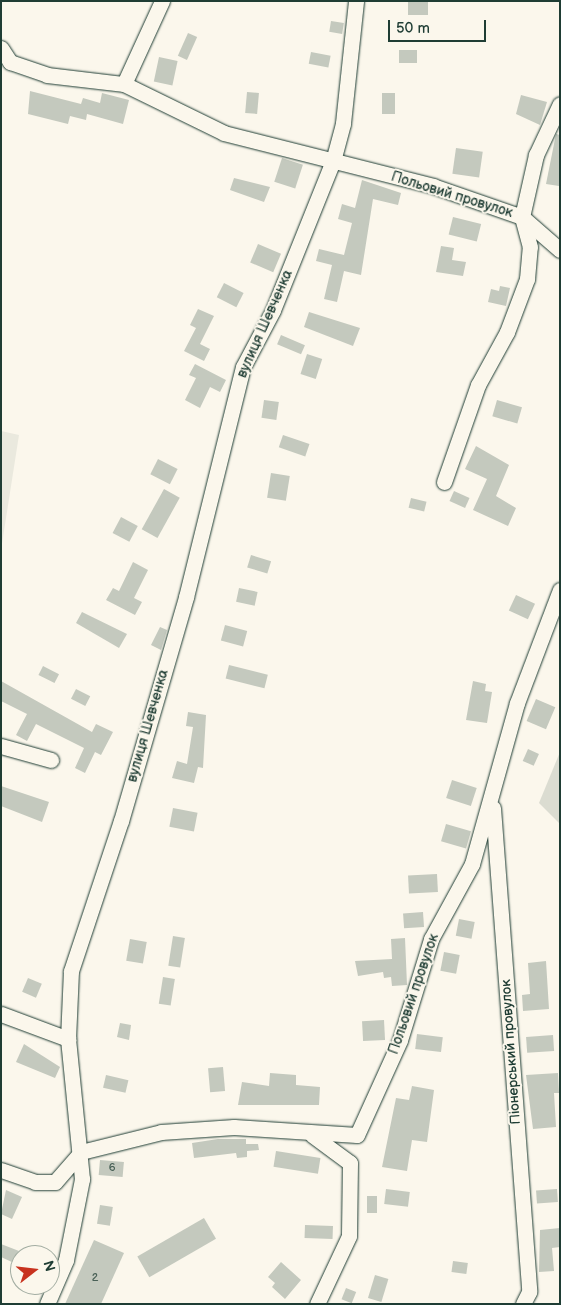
<!DOCTYPE html>
<html>
<head>
<meta charset="utf-8">
<style>
	body { margin:0 }
	#map { position:relative; width:561px; height:1305px; overflow:hidden; background:#fbf7ec; font-family:"Balsamiq Sans",sans-serif }
	div>[style] { position:absolute }
	[style*='--x'] { left:calc(var(--x)*1px); top:calc(var(--y)*1px); width:calc(var(--w)*1px); rotate:calc(var(--a)*1deg) }
	.built>* { inset:0; background:#eae9de }
	.green>* { inset:0; background:#dbdcd1 }
	.building>* { inset:0; background:#c4c9be; transform-origin:0 0 }
	.roads { filter:drop-shadow(0 0 1px #1f3d34) drop-shadow(0 0 1px #1f3d34) }
	.minor>* { height:15px; margin:-7.5px; padding:0 7.5px; transform-origin:7.5px; border-radius:7.5px; background:#fbf7ec }
	span { translate:-50% -50%; white-space:nowrap; text-align:center; line-height:1.15; -webkit-text-stroke:4px #fbf7ec; paint-order:stroke }
	.number-label { font-size:11px; color:#486056 }
	.number-label span { -webkit-text-stroke-width:0 }
	.street-label { font-size:14px; color:#1f3d34 }
	.frame { position:absolute; inset:0; border:2px solid #1f3d34; pointer-events:none }
	.north { position:absolute; left:10px; top:1245px; width:50px; height:50px; box-sizing:border-box; background:#fbf7ec; border:1px solid #a3ada2; border-radius:50%; rotate:74deg; font-size:14px; font-weight:700; line-height:20px; text-align:center; color:#1f3d34 }
	.north::after { content:''; display:block; margin:auto; width:18px; height:22px; background:#c8321e; clip-path:polygon(50% 0,100% 100%,50% 72%,0 100%) }
	.scale { position:absolute; left:388px; top:20px; width:98px; height:22px; box-sizing:border-box; border:2px solid #1f3d34; border-top:0; padding-left:6px; font-size:15px; line-height:18px; white-space:nowrap; color:#1f3d34; -webkit-text-stroke:4px #fbf7ec; paint-order:stroke }
</style>
</head>
<body>
<div id="map">
	<div class="built">
		<div style="clip-path:polygon(1px 431px,19px 435px,1px 550px)"></div>
	</div>
	<div class="green">
		<div style="clip-path:polygon(560px 752px,560px 824px,539px 803px)"></div>
	</div>
	<div class="building">
		<div style="left:408px;top:1px;width:20px;height:14px"></div>
		<div style="left:331px;top:21px;width:13px;height:11px;rotate:9deg"></div>
		<div style="left:188px;top:33px;width:10px;height:25px;rotate:24deg"></div>
		<div style="left:399px;top:50px;width:18px;height:13px"></div>
		<div style="left:311px;top:52px;width:20px;height:12px;rotate:11deg"></div>
		<div style="left:159px;top:57px;width:19px;height:25px;rotate:12deg"></div>
		<div style="clip-path:polygon(30px 91px,81px 104px,83px 98px,100px 103px,102px 93px,129px 100px,123px 124px,87px 114px,86px 120px,70px 116px,68px 124px,28px 114px)"></div>
		<div style="left:247px;top:92px;width:12px;height:21px;rotate:5deg"></div>
		<div style="left:382px;top:93px;width:13px;height:21px"></div>
		<div style="clip-path:polygon(521px 95px,547px 102px,540px 125px,516px 114px)"></div>
		<div style="clip-path:polygon(556px 134px,560px 135px,559px 186px,546px 184px)"></div>
		<div style="left:456px;top:148px;width:27px;height:26px;rotate:8deg"></div>
		<div style="left:282px;top:158px;width:22px;height:25px;rotate:18deg"></div>
		<div style="clip-path:polygon(234px 178px,270px 187px,264px 202px,230px 190px)"></div>
		<div style="clip-path:polygon(362px 180px,401px 193px,398px 205px,373px 199px,361px 275px,344px 271px,337px 302px,324px 299px,332px 265px,316px 261px,319px 249px,344px 255px,352px 223px,338px 219px,342px 204px,355px 208px)"></div>
		<div style="left:453px;top:217px;width:29px;height:18px;rotate:14deg"></div>
		<div style="left:258px;top:244px;width:25px;height:20px;rotate:23deg"></div>
		<div style="clip-path:polygon(441px 246px,454px 248px,452px 260px,466px 262px,463px 276px,436px 272px)"></div>
		<div style="left:224px;top:283px;width:22px;height:16px;rotate:27deg"></div>
		<div style="clip-path:polygon(500px 286px,510px 288px,506px 306px,488px 302px,491px 289px,499px 291px)"></div>
		<div style="clip-path:polygon(198px 309px,214px 316px,200px 344px,210px 349px,204px 361px,184px 351px,196px 328px,190px 325px)"></div>
		<div style="clip-path:polygon(309px 312px,360px 328px,353px 346px,304px 327px)"></div>
		<div style="left:281px;top:335px;width:26px;height:10px;rotate:23deg"></div>
		<div style="left:307px;top:354px;width:16px;height:21px;rotate:18deg"></div>
		<div style="clip-path:polygon(195px 364px,226px 380px,220px 392px,210px 387px,200px 408px,185px 400px,196px 378px,189px 375px)"></div>
		<div style="left:264px;top:400px;width:15px;height:18px;rotate:8deg"></div>
		<div style="left:497px;top:400px;width:26px;height:17px;rotate:16deg"></div>
		<div style="left:283px;top:435px;width:28px;height:13px;rotate:19deg"></div>
		<div style="clip-path:polygon(476px 446px,509px 465px,496px 496px,516px 508px,508px 526px,473px 510px,487px 479px,465px 469px)"></div>
		<div style="left:158px;top:459px;width:22px;height:17px;rotate:27deg"></div>
		<div style="left:271px;top:473px;width:19px;height:25px;rotate:9deg"></div>
		<div style="left:164px;top:489px;width:18px;height:46px;rotate:29deg"></div>
		<div style="left:454px;top:491px;width:17px;height:11px;rotate:24deg"></div>
		<div style="left:411px;top:498px;width:16px;height:10px;rotate:14deg"></div>
		<div style="left:121px;top:517px;width:19px;height:18px;rotate:28deg"></div>
		<div style="left:251px;top:555px;width:21px;height:13px;rotate:17deg"></div>
		<div style="clip-path:polygon(133px 562px,148px 570px,134px 598px,142px 602px,135px 615px,106px 600px,113px 588px,119px 591px)"></div>
		<div style="left:239px;top:588px;width:19px;height:14px;rotate:12deg"></div>
		<div style="left:516px;top:595px;width:21px;height:17px;rotate:25deg"></div>
		<div style="clip-path:polygon(82px 612px,127px 634px,119px 648px,76px 623px)"></div>
		<div style="left:225px;top:625px;width:23px;height:16px;rotate:15deg"></div>
		<div style="clip-path:polygon(160px 627px,167px 630px,161px 650px,151px 645px)"></div>
		<div style="left:229px;top:665px;width:40px;height:14px;rotate:14deg"></div>
		<div style="left:43px;top:666px;width:18px;height:10px;rotate:27deg"></div>
		<div style="clip-path:polygon(1px 681px,92px 732px,96px 724px,113px 732px,101px 755px,95px 752px,85px 773px,75px 768px,84px 748px,36px 724px,27px 741px,16px 735px,27px 714px,1px 701px)"></div>
		<div style="clip-path:polygon(473px 681px,486px 684px,485px 691px,492px 692px,487px 723px,466px 720px)"></div>
		<div style="left:76px;top:689px;width:16px;height:11px;rotate:27deg"></div>
		<div style="left:536px;top:699px;width:21px;height:24px;rotate:23deg"></div>
		<div style="clip-path:polygon(188px 712px,206px 715px,203px 768px,198px 767px,194px 783px,172px 778px,177px 761px,187px 764px,193px 727px,186px 726px)"></div>
		<div style="left:528px;top:749px;width:12px;height:13px;rotate:24deg"></div>
		<div style="left:452px;top:780px;width:26px;height:19px;rotate:18deg"></div>
		<div style="clip-path:polygon(1px 786px,49px 802px,42px 822px,1px 806px)"></div>
		<div style="left:173px;top:808px;width:25px;height:19px;rotate:11deg"></div>
		<div style="left:446px;top:824px;width:26px;height:18px;rotate:16deg"></div>
		<div style="left:437px;top:874px;width:18px;height:29px;rotate:87deg"></div>
		<div style="left:423px;top:912px;width:15px;height:20px;rotate:86deg"></div>
		<div style="left:459px;top:919px;width:16px;height:17px;rotate:11deg"></div>
		<div style="left:173px;top:936px;width:12px;height:30px;rotate:9deg"></div>
		<div style="clip-path:polygon(405px 938px,407px 985px,392px 986px,391px 977px,384px 978px,383px 972px,358px 976px,355px 961px,392px 959px,391px 939px)"></div>
		<div style="left:130px;top:939px;width:17px;height:22px;rotate:10deg"></div>
		<div style="left:444px;top:952px;width:16px;height:19px;rotate:11deg"></div>
		<div style="clip-path:polygon(546px 961px,549px 1009px,523px 1011px,522px 995px,530px 994px,528px 963px)"></div>
		<div style="left:163px;top:977px;width:12px;height:27px;rotate:9deg"></div>
		<div style="left:28px;top:978px;width:15px;height:15px;rotate:23deg"></div>
		<div style="left:384px;top:1020px;width:20px;height:22px;rotate:87deg"></div>
		<div style="clip-path:polygon(120px 1023px,131px 1025px,129px 1040px,117px 1037px)"></div>
		<div style="left:417px;top:1034px;width:26px;height:15px;rotate:7deg"></div>
		<div style="left:553px;top:1035px;width:16px;height:27px;rotate:86deg"></div>
		<div style="clip-path:polygon(24px 1044px,60px 1067px,55px 1078px,16px 1062px)"></div>
		<div style="left:223px;top:1067px;width:24px;height:15px;rotate:85deg"></div>
		<div style="clip-path:polygon(270px 1073px,296px 1075px,296px 1085px,320px 1087px,319px 1105px,238px 1105px,242px 1082px,269px 1086px)"></div>
		<div style="clip-path:polygon(558px 1073px,559px 1093px,554px 1093px,556px 1127px,533px 1129px,526px 1075px)"></div>
		<div style="left:106px;top:1075px;width:23px;height:13px;rotate:13deg"></div>
		<div style="clip-path:polygon(412px 1086px,434px 1090px,427px 1142px,412px 1140px,407px 1171px,382px 1167px,396px 1098px,409px 1100px)"></div>
		<div style="clip-path:polygon(218px 1139px,246px 1139px,246px 1144px,258px 1144px,259px 1150px,247px 1151px,247px 1157px,237px 1158px,236px 1153px,194px 1158px,192px 1143px)"></div>
		<div style="left:276px;top:1151px;width:45px;height:16px;rotate:9deg"></div>
		<div style="left:100px;top:1160px;width:24px;height:15px;rotate:5deg"></div>
		<div style="left:386px;top:1189px;width:24px;height:15px;rotate:7deg"></div>
		<div style="left:557px;top:1189px;width:13px;height:21px;rotate:86deg"></div>
		<div style="clip-path:polygon(6px 1190px,22px 1197px,12px 1219px,1px 1214px)"></div>
		<div style="left:367px;top:1196px;width:10px;height:17px"></div>
		<div style="left:100px;top:1205px;width:13px;height:19px;rotate:9deg"></div>
		<div style="left:204px;top:1218px;width:24px;height:77px;rotate:60deg"></div>
		<div style="left:305px;top:1225px;width:28px;height:13px;rotate:2deg"></div>
		<div style="clip-path:polygon(560px 1228px,560px 1247px,552px 1248px,554px 1271px,539px 1272px,540px 1230px)"></div>
		<div style="clip-path:polygon(94px 1240px,124px 1253px,101px 1304px,65px 1304px)"></div>
		<div style="clip-path:polygon(1px 1244px,19px 1251px,14px 1263px,1px 1257px)"></div>
		<div style="left:453px;top:1261px;width:15px;height:11px;rotate:8deg"></div>
		<div style="clip-path:polygon(281px 1262px,301px 1280px,285px 1299px,272px 1287px,275px 1283px,268px 1277px)"></div>
		<div style="left:375px;top:1275px;width:14px;height:24px;rotate:17deg"></div>
		<div style="left:346px;top:1288px;width:11px;height:12px;rotate:22deg"></div>
	</div>
	<div class="roads">
		<div class="minor">
			<div style="--x:162;--y:1;--w:91;--a:114.6"></div>
			<div style="--x:124;--y:84;--w:111;--a:26.1"></div>
			<div style="--x:224;--y:133;--w:216;--a:14.2"></div>
			<div style="--x:433;--y:186;--w:94;--a:19.2"></div>
			<div style="--x:522;--y:217;--w:50;--a:41"></div>
			<div style="--x:1;--y:48;--w:17;--a:57"></div>
			<div style="--x:10;--y:62;--w:39;--a:19"></div>
			<div style="--x:47;--y:75;--w:78;--a:6.7"></div>
			<div style="--x:444;--y:482;--w:103;--a:-70.7"></div>
			<div style="--x:478;--y:385;--w:60;--a:-61.3"></div>
			<div style="--x:507;--y:332;--w:57;--a:-69.3"></div>
			<div style="--x:527;--y:279;--w:32;--a:-85"></div>
			<div style="--x:530;--y:247;--w:31;--a:-105"></div>
			<div style="--x:522;--y:217;--w:64;--a:-77.3"></div>
			<div style="--x:536;--y:155;--w:56;--a:-64.8"></div>
			<div style="--x:1;--y:746;--w:52;--a:15.6"></div>
			<div style="--x:493;--y:808;--w:485;--a:85.7"></div>
			<div style="--x:529;--y:1292;--w:13;--a:117"></div>
			<div style="--x:1;--y:1014;--w:72;--a:20.5"></div>
			<div style="--x:312;--y:1135;--w:47;--a:36.4"></div>
			<div style="--x:350;--y:1163;--w:73;--a:90.8"></div>
			<div style="--x:349;--y:1236;--w:75;--a:115.2"></div>
			<div style="--x:1;--y:1170;--w:36;--a:19"></div>
			<div style="--x:35;--y:1182;--w:20;--a:0"></div>
			<div style="--x:55;--y:1182;--w:40;--a:-49"></div>
			<div style="--x:81;--y:1152;--w:82;--a:-14"></div>
			<div style="--x:161;--y:1132;--w:73;--a:-3.9"></div>
			<div style="--x:234;--y:1127;--w:123;--a:3.7"></div>
			<div style="--x:357;--y:1135;--w:104;--a:-65.6"></div>
			<div style="--x:400;--y:1040;--w:106;--a:-72.9"></div>
			<div style="--x:431;--y:939;--w:85;--a:-61.3"></div>
			<div style="--x:472;--y:864;--w:167;--a:-74.4"></div>
			<div style="--x:517;--y:703;--w:121;--a:-69.2"></div>
			<div style="--x:47;--y:1304;--w:48;--a:-66.6"></div>
			<div style="--x:66;--y:1260;--w:83;--a:-78.8"></div>
			<div style="--x:82;--y:1179;--w:141;--a:-95.7"></div>
			<div style="--x:68;--y:1039;--w:68;--a:-87.5"></div>
			<div style="--x:71;--y:971;--w:158;--a:-71.6"></div>
			<div style="--x:121;--y:821;--w:233;--a:-73.8"></div>
			<div style="--x:186;--y:597;--w:237;--a:-76.1"></div>
			<div style="--x:243;--y:367;--w:64;--a:-62.2"></div>
			<div style="--x:273;--y:310;--w:161;--a:-68.1"></div>
			<div style="--x:333;--y:161;--w:39;--a:-75"></div>
			<div style="--x:343;--y:123;--w:123;--a:-83.9"></div>
		</div>
	</div>
	<div class="number-label">
		<span style="left:112px;top:1168px">6</span>
		<span style="left:95px;top:1278px">2</span>
	</div>
	<div class="street-label">
		<span style="left:452px;top:195px;rotate:17deg">Польовий провулок</span>
		<span style="left:265px;top:324px;rotate:-66deg">вулиця Шевченка</span>
		<span style="left:148px;top:726px;rotate:-74deg">вулиця Шевченка</span>
		<span style="left:414px;top:994px;rotate:-71deg">Польовий провулок</span>
		<span style="left:511px;top:1052px;rotate:-94deg">Піонерський провулок</span>
	</div>
	<div class="frame"></div>
	<div class="north">N</div>
	<div class="scale">50 m</div>
</div>
</body>
</html>
